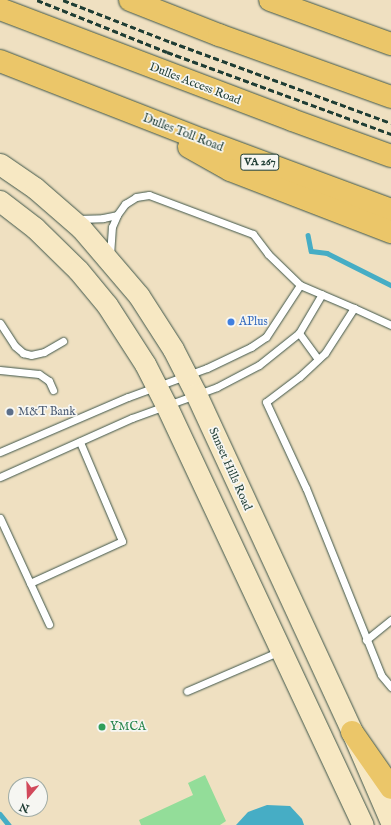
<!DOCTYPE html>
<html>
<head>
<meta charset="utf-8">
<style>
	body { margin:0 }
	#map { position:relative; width:391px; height:825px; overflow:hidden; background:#efe0c1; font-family:"IM FELL English",serif }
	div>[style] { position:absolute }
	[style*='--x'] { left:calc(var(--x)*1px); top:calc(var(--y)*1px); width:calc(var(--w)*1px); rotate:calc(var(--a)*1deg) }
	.green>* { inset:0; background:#93dd99 }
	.water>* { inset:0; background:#46adc5 }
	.stream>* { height:4.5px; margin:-2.25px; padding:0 2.25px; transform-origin:2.25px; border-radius:2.25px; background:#46adc5 }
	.roads { filter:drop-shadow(0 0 1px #3e5549) drop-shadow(0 0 1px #3e5549) }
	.service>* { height:7px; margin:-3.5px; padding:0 3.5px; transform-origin:3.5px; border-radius:3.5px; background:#fff }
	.secondary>* { height:21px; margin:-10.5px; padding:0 10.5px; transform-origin:10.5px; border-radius:10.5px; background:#f7e8c3 }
	.trunk>* { height:22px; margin:-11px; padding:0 11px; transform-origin:11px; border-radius:11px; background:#ebc669 }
	.motorway>* { height:22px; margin:-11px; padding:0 11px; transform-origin:11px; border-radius:11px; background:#ebc669 }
	.rail>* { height:3px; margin-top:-1.5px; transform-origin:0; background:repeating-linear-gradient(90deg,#1f3d34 0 6px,transparent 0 9px) }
	.dots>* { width:11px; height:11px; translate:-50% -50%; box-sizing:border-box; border:2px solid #f6f6f2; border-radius:50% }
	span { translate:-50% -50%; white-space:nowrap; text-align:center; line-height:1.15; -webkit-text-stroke:3.5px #f6f6f2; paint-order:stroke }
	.shield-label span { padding:1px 3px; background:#f6f6f2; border:1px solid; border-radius:3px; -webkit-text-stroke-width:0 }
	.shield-label { font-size:11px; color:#1f3d34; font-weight:700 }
	.street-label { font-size:12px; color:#1f3d34 }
	.shop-label { font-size:12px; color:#366cbe }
	.left { translate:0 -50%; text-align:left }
	.service-label { font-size:12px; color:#4e5e75 }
	.leisure-label { font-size:12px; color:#27864d }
	.north { position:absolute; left:8px; top:777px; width:40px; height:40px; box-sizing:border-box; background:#f6f6f2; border:1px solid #a0aca6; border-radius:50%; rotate:199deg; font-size:11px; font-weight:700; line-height:16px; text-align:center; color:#1f3d34 }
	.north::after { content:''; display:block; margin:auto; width:14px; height:18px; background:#d1495b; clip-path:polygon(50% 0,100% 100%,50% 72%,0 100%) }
</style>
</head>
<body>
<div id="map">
	<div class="green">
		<div style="clip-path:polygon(205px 775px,226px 821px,220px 825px,141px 825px,139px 820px,193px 795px,188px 783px)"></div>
	</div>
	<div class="water">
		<div style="clip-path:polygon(267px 805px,290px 806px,302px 819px,304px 825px,236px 825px,248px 812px)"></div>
	</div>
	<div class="stream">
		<div style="--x:308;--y:235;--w:16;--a:79"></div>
		<div style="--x:311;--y:251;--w:16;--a:7"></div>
		<div style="--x:327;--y:253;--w:72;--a:26.6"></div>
		<div style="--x:0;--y:814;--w:14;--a:51"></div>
	</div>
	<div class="roads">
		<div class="service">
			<div style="--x:78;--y:219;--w:25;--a:-2"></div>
			<div style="--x:103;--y:218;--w:14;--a:-12"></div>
			<div style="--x:110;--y:255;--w:28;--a:-86"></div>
			<div style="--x:112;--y:227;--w:13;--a:-67"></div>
			<div style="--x:117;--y:215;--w:14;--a:-54"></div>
			<div style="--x:125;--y:204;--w:13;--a:-32"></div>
			<div style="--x:136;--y:197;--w:13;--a:-9"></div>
			<div style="--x:149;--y:195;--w:111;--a:20.6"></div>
			<div style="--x:253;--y:234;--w:25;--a:53"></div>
			<div style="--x:268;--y:254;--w:45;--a:44.1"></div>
			<div style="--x:300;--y:285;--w:59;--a:23.1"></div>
			<div style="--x:0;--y:323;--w:27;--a:57"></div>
			<div style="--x:15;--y:346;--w:11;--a:41"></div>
			<div style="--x:23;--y:353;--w:8;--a:14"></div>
			<div style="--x:31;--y:355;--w:13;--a:-13"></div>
			<div style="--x:44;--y:352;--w:22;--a:-30"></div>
			<div style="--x:391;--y:325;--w:41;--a:-155.3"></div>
			<div style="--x:354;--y:308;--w:54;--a:122.8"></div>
			<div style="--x:325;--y:353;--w:35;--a:137"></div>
			<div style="--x:299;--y:377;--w:41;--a:142.9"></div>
			<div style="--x:266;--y:402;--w:95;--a:65.1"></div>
			<div style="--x:306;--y:488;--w:201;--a:68.1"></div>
			<div style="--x:381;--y:675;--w:16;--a:50"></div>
			<div style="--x:299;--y:333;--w:32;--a:54"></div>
			<div style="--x:0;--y:370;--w:39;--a:6"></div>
			<div style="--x:39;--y:374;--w:12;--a:35"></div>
			<div style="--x:49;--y:381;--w:10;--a:66"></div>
			<div style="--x:0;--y:452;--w:139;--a:-23.3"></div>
			<div style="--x:128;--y:397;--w:84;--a:-20.2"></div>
			<div style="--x:207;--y:368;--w:49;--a:-25.5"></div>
			<div style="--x:251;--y:347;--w:18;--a:-34"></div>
			<div style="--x:266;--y:337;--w:62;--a:-56.8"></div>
			<div style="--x:0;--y:477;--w:145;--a:-24.1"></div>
			<div style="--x:132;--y:418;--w:90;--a:-20"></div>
			<div style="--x:217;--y:387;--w:47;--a:-27.6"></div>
			<div style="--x:259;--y:365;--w:51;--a:-38.7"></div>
			<div style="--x:299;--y:333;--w:45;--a:-59.5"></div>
			<div style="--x:0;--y:518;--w:117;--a:65.2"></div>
			<div style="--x:30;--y:583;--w:101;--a:-24.5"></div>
			<div style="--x:122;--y:541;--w:108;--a:-113"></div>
			<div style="--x:366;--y:640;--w:32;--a:-39"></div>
			<div style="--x:187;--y:691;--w:101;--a:-23.3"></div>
		</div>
		<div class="secondary">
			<div style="--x:0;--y:164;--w:42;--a:34.4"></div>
			<div style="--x:35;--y:188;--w:61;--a:41"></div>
			<div style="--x:81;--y:228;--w:89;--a:49.5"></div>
			<div style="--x:139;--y:296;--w:63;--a:57.3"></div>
			<div style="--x:173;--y:349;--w:51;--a:62.9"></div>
			<div style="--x:196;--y:394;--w:372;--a:65.2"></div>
			<div style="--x:352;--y:732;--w:98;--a:66.6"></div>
			<div style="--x:0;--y:201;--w:44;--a:37.6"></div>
			<div style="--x:35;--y:228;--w:60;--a:44.3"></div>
			<div style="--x:78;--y:270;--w:45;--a:50.4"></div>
			<div style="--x:107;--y:305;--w:70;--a:57.2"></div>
			<div style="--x:145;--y:364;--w:46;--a:62.9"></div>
			<div style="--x:166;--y:405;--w:464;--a:64.9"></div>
		</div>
		<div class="trunk">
			<div style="--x:352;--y:732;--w:68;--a:55.1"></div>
		</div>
		<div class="motorway">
			<div style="--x:130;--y:0;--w:96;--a:21.5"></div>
			<div style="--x:219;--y:35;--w:183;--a:19.8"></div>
			<div style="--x:270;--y:0;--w:129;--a:20"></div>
			<div style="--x:0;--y:9;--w:312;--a:20.8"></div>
			<div style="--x:292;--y:120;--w:105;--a:20"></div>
			<div style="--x:0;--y:61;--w:218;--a:21.3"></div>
			<div style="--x:203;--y:140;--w:201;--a:20.4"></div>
			<div style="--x:189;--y:147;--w:47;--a:29.3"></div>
			<div style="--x:230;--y:170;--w:173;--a:21.1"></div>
		</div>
	</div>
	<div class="rail">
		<div style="--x:37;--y:0;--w:140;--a:21.8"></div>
		<div style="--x:167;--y:52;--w:239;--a:20.1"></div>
		<div style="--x:63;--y:0;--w:116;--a:21.3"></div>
		<div style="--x:171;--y:42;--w:234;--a:20.2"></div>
	</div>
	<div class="dots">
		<div style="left:231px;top:322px;background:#3f7fe0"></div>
		<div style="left:10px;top:412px;background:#5c6f8a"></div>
		<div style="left:102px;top:727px;background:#2e9e5b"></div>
	</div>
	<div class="shield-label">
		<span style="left:260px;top:162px">VA 267</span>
	</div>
	<div class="street-label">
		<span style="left:195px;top:84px;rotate:21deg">Dulles Access Road</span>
		<span style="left:183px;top:133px;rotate:21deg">Dulles Toll Road</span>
		<span style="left:230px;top:469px;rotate:66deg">Sunset Hills Road</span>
	</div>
	<div class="shop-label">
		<span class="left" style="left:239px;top:322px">APlus</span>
	</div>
	<div class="service-label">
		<span class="left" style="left:18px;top:412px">M&amp;T Bank</span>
	</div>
	<div class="leisure-label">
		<span class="left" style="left:110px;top:727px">YMCA</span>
	</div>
	<div class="north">N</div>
</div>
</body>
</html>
